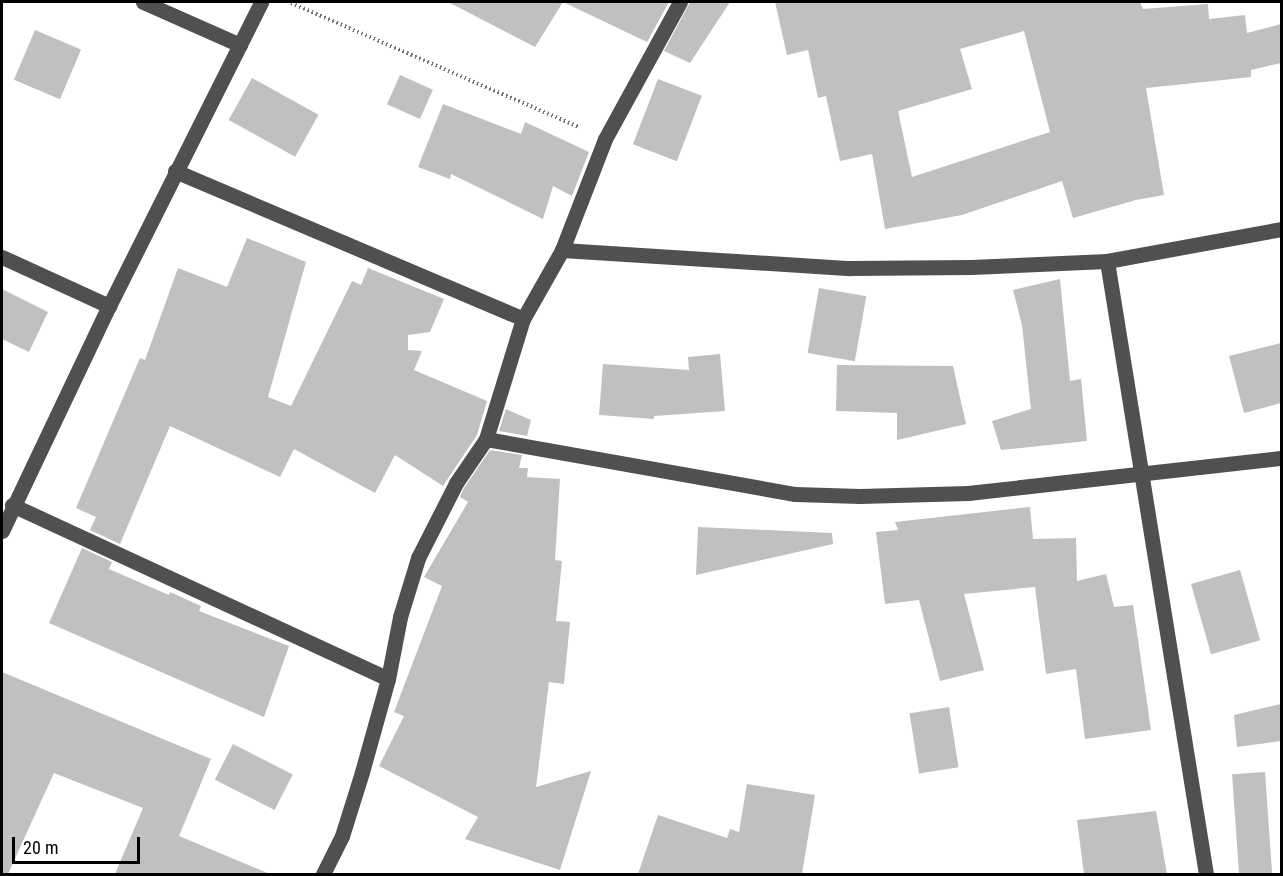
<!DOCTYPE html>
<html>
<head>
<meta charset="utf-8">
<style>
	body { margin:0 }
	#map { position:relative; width:1283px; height:876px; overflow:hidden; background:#fff; font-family:"Roboto Condensed",sans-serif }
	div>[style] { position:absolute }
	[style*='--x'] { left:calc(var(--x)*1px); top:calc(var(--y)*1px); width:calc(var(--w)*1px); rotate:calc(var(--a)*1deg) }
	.building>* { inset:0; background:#c0c0c0; transform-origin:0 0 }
	.path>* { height:4px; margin-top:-2px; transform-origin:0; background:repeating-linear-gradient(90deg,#727272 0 1.5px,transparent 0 4.5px) }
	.minor>* { height:15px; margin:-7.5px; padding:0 7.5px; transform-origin:7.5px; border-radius:7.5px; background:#505050 }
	span { translate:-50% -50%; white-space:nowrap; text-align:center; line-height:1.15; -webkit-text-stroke:6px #fff; paint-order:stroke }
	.frame { position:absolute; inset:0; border:3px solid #000; pointer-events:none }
	.scale { position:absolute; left:12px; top:837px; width:128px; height:27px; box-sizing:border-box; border:3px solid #000; border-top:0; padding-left:8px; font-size:18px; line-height:21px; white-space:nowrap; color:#000; -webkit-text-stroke:4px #fff; paint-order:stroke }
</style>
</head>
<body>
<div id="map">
	<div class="building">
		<div style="clip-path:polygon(448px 2px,669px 2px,647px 42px,563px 2px,535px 47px)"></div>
		<div style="clip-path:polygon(690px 2px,730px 2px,690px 63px,664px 51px)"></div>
		<div style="clip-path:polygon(evenodd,775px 2px,1140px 2px,1143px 9px,1208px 4px,1209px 19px,1245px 15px,1247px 33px,1281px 24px,1281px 63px,1251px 70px,1251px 77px,1146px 88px,1164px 195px,1136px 200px,1073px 218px,1062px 181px,962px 215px,885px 229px,872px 154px,840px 161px,826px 96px,818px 98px,808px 50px,787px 55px,775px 2px,1024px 31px,1050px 132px,912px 177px,898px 111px,972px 89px,960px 49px,1024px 31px)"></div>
		<div style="left:35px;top:30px;width:50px;height:54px;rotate:23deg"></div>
		<div style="left:400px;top:75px;width:36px;height:32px;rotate:24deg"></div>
		<div style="left:252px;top:78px;width:76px;height:48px;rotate:29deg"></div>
		<div style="left:658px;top:79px;width:47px;height:70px;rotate:21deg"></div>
		<div style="clip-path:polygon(443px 104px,521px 134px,525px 122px,589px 152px,572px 196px,553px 186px,543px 219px,451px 174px,450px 179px,418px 167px)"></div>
		<div style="clip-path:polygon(247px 238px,306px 262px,268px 397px,291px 406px,352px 281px,361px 285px,368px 268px,444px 299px,430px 332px,408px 335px,408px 350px,422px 351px,414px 370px,487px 401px,477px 435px,443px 486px,395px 455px,375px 493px,294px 449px,280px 477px,170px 426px,120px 544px,90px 530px,96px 517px,76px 508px,140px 358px,145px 360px,178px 268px,227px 287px)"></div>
		<div style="clip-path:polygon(1060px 279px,1070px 381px,1081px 379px,1087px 441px,1001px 450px,992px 421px,1031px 409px,1022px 325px,1013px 290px)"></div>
		<div style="left:819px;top:288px;width:48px;height:66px;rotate:10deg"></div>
		<div style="clip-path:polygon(2px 289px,48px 312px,29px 352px,2px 339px)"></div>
		<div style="clip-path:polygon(1281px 343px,1281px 403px,1244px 413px,1229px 356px)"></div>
		<div style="clip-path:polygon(720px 354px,725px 411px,654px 416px,654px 419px,599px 415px,603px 364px,689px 370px,688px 357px)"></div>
		<div style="clip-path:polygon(837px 365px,953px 366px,966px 424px,897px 440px,897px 413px,836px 411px)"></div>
		<div style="clip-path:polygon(506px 409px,531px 420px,527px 436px,499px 431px)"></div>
		<div style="clip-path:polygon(490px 450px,522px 455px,519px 468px,528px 468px,527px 477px,560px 479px,555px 560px,562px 561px,556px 621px,570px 622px,564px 684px,549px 682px,536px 787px,591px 771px,560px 870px,465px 839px,478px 817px,379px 766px,404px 716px,394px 712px,442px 586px,424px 577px,468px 502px,460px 497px,464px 488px)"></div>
		<div style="clip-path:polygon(1030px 507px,1033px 539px,1076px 538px,1077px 581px,1106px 574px,1114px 607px,1133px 605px,1151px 730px,1085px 739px,1076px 669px,1046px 674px,1035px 587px,964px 594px,984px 670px,940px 681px,919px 600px,885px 604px,876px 532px,898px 530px,895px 522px)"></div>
		<div style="clip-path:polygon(698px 527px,832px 533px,833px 544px,696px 575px)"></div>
		<div style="clip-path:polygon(82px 548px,112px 562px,109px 569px,169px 595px,170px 592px,201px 606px,199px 611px,289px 646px,264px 717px,49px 623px)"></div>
		<div style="left:1240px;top:570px;width:73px;height:51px;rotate:74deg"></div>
		<div style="clip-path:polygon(2px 672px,211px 759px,179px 836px,270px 874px,115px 874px,143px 808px,54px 773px,8px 874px,2px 874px)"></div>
		<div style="clip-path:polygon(1281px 704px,1281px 741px,1237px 747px,1234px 715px)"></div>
		<div style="left:949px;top:707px;width:61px;height:40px;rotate:81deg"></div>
		<div style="left:233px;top:744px;width:67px;height:40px;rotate:27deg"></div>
		<div style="left:1265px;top:772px;width:102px;height:33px;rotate:86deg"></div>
		<div style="clip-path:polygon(747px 784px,815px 795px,802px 874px,638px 874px,658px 815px,727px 838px,730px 829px,739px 832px)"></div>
		<div style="clip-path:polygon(1156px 811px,1167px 874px,1084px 874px,1077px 820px)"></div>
	</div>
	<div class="path">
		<div style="--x:291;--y:3;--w:314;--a:23.3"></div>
	</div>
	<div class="minor">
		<div style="--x:143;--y:2;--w:106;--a:23.9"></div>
		<div style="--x:175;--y:171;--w:378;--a:23"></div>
		<div style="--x:562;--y:250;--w:289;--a:3.6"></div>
		<div style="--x:850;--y:268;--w:121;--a:-0.5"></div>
		<div style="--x:971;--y:267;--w:136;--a:-2.5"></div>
		<div style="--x:1107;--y:261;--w:178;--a:-10.4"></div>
		<div style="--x:2;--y:257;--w:118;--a:24.6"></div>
		<div style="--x:1107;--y:261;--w:621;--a:80.83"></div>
		<div style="--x:486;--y:439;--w:314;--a:10.1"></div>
		<div style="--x:795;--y:494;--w:65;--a:1.8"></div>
		<div style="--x:860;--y:496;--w:108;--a:-1.6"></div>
		<div style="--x:968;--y:493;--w:316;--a:-6.4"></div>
		<div style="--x:12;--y:505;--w:414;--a:24.8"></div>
		<div style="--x:2;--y:531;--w:249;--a:-64.6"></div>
		<div style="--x:109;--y:306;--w:340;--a:-63.4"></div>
		<div style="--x:323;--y:874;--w:42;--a:-63.4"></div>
		<div style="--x:342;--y:836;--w:67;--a:-72.6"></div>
		<div style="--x:362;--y:772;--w:97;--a:-74.4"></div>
		<div style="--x:388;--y:679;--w:63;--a:-79"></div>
		<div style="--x:400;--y:617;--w:62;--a:-73"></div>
		<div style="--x:418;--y:558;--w:84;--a:-63.1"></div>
		<div style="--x:456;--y:483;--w:53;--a:-55.7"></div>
		<div style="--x:486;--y:439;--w:126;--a:-72.9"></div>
		<div style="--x:523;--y:319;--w:79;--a:-60.5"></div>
		<div style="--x:562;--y:250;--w:119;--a:-68.8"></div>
		<div style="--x:605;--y:139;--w:156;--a:-61.3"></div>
	</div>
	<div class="frame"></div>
	<div class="scale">20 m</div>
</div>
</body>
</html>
